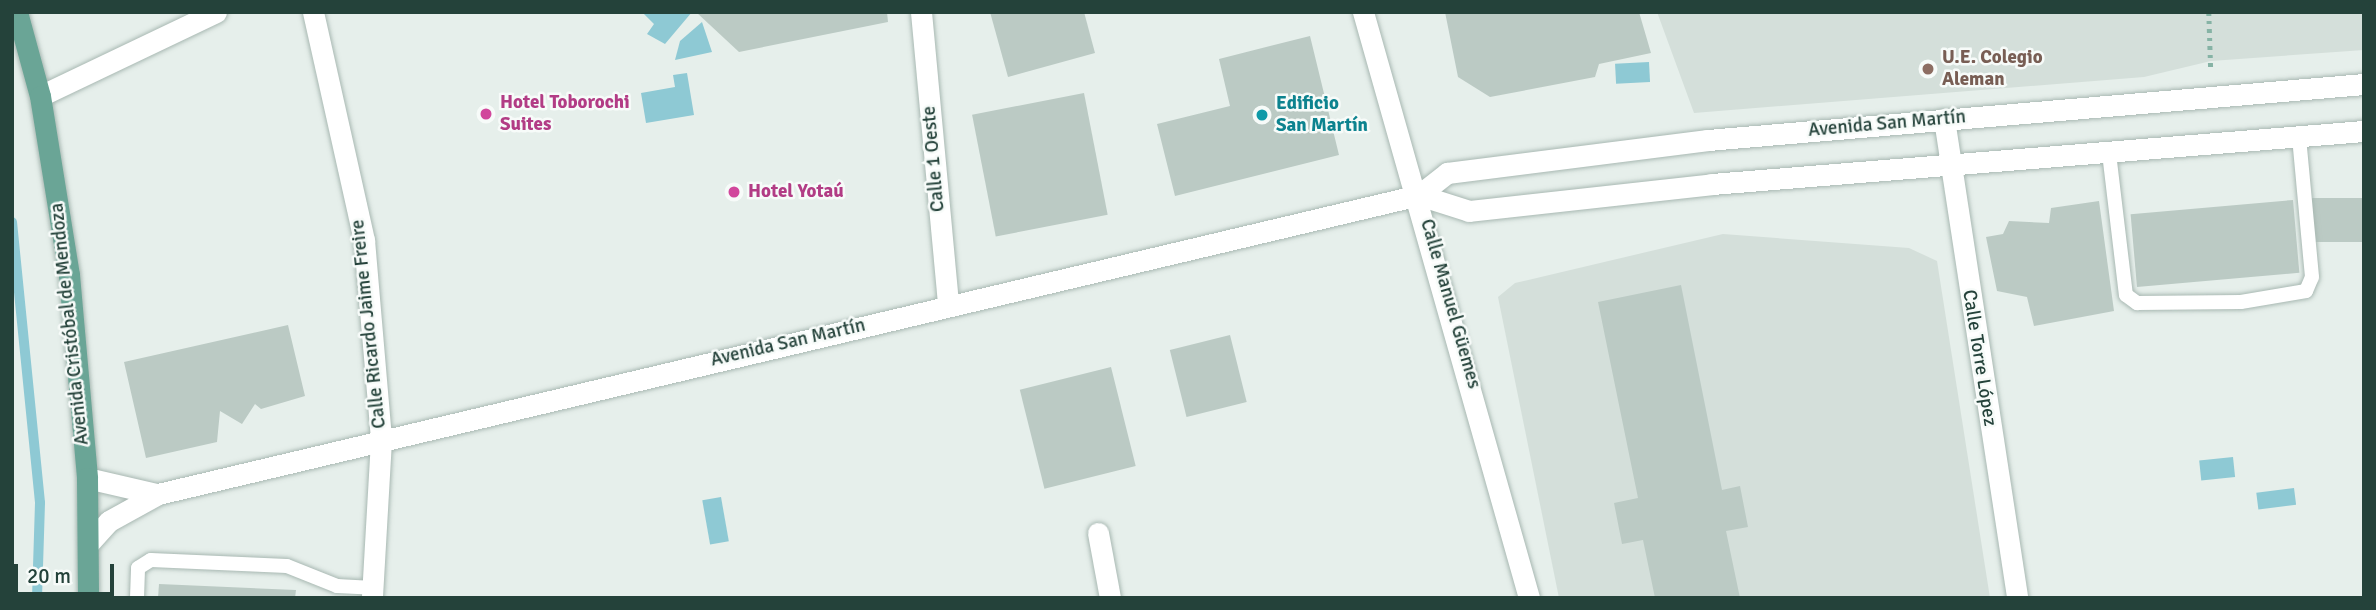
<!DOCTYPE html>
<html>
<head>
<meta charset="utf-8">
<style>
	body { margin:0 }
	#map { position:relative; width:2376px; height:610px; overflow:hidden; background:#e6efeb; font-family:Signika,sans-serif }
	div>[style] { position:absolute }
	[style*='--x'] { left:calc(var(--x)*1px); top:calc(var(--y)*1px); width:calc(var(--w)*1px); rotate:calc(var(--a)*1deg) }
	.built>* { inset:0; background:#d4dfda }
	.water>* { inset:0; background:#8ec9d4; transform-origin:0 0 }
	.stream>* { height:10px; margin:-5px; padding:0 5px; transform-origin:5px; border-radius:5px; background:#8ec9d4 }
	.building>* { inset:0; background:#bbcac4; transform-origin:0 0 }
	.path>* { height:4.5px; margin-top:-2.25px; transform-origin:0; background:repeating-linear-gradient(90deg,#86b3a5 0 3.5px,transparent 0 8.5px) }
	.roads { filter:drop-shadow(0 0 2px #a8b8b2) drop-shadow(0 0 2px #a8b8b2) }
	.service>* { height:14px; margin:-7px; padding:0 7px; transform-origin:7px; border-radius:7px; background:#fff }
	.minor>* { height:21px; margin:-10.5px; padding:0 10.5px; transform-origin:10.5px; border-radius:10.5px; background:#fff }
	.secondary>* { height:21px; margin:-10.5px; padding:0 10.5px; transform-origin:10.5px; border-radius:10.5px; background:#fff }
	.primary>* { height:21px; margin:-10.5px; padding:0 10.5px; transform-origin:10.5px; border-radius:10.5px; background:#6aa596 }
	.dots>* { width:19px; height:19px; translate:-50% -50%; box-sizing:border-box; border:4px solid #f7fbf9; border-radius:50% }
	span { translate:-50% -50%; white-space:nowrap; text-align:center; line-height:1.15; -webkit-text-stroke:5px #f7fbf9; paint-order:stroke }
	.education-label { font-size:19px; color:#785e54; font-weight:700 }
	.left { translate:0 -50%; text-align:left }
	.hotel-label { font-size:19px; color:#b23c85; font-weight:700 }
	.culture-label { font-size:19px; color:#0d838f; font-weight:700 }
	.street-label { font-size:19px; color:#24423a }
	.frame { position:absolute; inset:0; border:14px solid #24423a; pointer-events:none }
	.scale { position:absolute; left:14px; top:564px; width:100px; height:32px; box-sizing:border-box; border:4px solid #24423a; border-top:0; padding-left:9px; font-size:21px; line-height:24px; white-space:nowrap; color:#24423a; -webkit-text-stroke:5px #f7fbf9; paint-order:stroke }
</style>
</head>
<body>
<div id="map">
	<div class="built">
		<div style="clip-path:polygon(1657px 12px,2364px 12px,2364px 50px,2211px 61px,2144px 77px,1694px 113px)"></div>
		<div style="clip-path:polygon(1723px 234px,1909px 248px,1937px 261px,1990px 598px,1559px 598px,1498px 297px,1515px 283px)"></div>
	</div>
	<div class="water">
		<div style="clip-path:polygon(642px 12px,692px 12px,665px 44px,647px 34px,654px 24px)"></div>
		<div style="clip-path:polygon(702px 22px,712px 52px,675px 60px,680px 41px)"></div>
		<div style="left:1649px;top:62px;width:20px;height:34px;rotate:87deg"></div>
		<div style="clip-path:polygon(687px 73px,694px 115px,646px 123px,641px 93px,675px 87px,673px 75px)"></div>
		<div style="left:2233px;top:457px;width:20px;height:34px;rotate:84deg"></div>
		<div style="left:2294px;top:488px;width:17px;height:38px;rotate:83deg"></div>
		<div style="left:721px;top:497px;width:45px;height:19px;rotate:80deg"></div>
	</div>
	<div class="stream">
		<div style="--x:12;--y:222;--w:282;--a:84.3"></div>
		<div style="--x:40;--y:503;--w:95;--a:91.8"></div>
	</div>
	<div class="building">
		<div style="clip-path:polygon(696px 12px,887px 12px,888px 22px,739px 52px)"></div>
		<div style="clip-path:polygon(990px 12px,1084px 12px,1095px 53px,1008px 77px)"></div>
		<div style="clip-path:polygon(1445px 12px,1639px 12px,1651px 53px,1599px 64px,1595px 77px,1490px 97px,1458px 77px)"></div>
		<div style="clip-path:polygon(1310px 36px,1339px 155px,1175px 196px,1157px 124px,1230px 106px,1219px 59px)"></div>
		<div style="left:1084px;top:93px;width:124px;height:114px;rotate:79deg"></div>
		<div style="left:2364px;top:198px;width:44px;height:56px;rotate:90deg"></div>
		<div style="left:2293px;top:200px;width:73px;height:163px;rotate:85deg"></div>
		<div style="clip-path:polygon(2099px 201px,2114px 311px,2034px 326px,2027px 297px,1997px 291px,1986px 237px,2003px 234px,2009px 221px,2049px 223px,2051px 208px)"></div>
		<div style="clip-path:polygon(1681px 285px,1722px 490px,1740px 486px,1748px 527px,1726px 531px,1740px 598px,1655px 598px,1643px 540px,1622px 544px,1614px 503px,1638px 498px,1598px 302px)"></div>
		<div style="clip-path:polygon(288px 325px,305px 396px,261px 409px,255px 404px,242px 424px,220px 411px,217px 442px,146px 458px,124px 362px)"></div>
		<div style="left:1230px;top:335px;width:69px;height:62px;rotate:76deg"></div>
		<div style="left:1111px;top:367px;width:102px;height:94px;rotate:76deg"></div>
		<div style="clip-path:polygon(159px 584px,296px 590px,295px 598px,158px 598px)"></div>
	</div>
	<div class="path">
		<div style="--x:2209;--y:12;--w:59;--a:88.1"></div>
	</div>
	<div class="roads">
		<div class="service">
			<div style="--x:2109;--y:153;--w:143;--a:83.2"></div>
			<div style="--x:2126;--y:295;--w:14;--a:36"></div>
			<div style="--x:2137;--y:303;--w:104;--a:-0.6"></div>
			<div style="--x:2241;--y:302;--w:66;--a:-9.6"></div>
			<div style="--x:2306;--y:291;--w:15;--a:-67"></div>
			<div style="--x:2312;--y:277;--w:141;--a:-95.3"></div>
			<div style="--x:137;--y:598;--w:30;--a:-88"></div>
			<div style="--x:138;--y:568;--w:15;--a:-32"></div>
			<div style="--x:151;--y:560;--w:136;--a:2.5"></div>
			<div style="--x:287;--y:566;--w:54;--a:21.8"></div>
			<div style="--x:337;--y:586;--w:36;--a:3"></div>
		</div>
		<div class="minor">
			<div style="--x:313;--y:12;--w:234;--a:77.4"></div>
			<div style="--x:364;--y:240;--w:201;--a:85.1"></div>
			<div style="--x:381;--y:440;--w:158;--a:93.3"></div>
			<div style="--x:921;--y:12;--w:294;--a:84.7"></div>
			<div style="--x:1363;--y:12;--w:609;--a:74.18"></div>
			<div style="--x:40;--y:96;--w:195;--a:-25.5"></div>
			<div style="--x:1944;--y:119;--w:485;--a:81.3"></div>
			<div style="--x:1098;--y:533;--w:66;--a:79.5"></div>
		</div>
		<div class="secondary">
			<div style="--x:1419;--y:195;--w:52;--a:17.7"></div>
			<div style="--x:1469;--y:211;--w:244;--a:-6.3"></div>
			<div style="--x:1712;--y:184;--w:654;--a:-4.65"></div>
			<div style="--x:87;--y:478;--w:71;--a:13.1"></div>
			<div style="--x:90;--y:542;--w:28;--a:-48"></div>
			<div style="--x:109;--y:521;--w:56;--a:-28.9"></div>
			<div style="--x:158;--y:494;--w:1296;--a:-13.34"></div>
			<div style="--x:1419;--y:195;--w:36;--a:-38"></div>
			<div style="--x:1447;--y:173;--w:263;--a:-7.2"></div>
			<div style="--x:1708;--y:140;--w:658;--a:-4.88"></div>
		</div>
		<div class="primary">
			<div style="--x:17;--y:12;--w:87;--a:74.7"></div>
			<div style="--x:40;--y:96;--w:181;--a:80.8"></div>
			<div style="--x:69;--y:275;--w:204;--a:84.9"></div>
			<div style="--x:87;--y:478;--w:120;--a:89.5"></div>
		</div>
	</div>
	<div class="dots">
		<div style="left:1928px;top:69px;background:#8d6e63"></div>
		<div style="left:486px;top:114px;background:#d1479c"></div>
		<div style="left:1262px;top:115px;background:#0f9aa8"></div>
		<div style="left:734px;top:192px;background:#d1479c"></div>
	</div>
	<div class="education-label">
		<span class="left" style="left:1942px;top:69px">U.E. Colegio<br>Aleman</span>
	</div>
	<div class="hotel-label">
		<span class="left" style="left:500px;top:114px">Hotel Toborochi<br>Suites</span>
		<span class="left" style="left:748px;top:192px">Hotel Yotaú</span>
	</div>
	<div class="culture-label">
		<span class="left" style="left:1276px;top:115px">Edificio<br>San Martín</span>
	</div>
	<div class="street-label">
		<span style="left:1887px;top:124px;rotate:-5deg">Avenida San Martín</span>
		<span style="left:934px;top:159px;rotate:-95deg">Calle 1 Oeste</span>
		<span style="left:1450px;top:304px;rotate:74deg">Calle Manuel Güemes</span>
		<span style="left:70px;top:324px;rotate:-96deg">Avenida Cristóbal de Mendoza</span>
		<span style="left:369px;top:324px;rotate:-96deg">Calle Ricardo Jaime Freire</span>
		<span style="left:788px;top:343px;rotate:-13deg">Avenida San Martín</span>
		<span style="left:1979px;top:358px;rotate:81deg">Calle Torre López</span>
	</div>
	<div class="frame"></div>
	<div class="scale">20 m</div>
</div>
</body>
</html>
